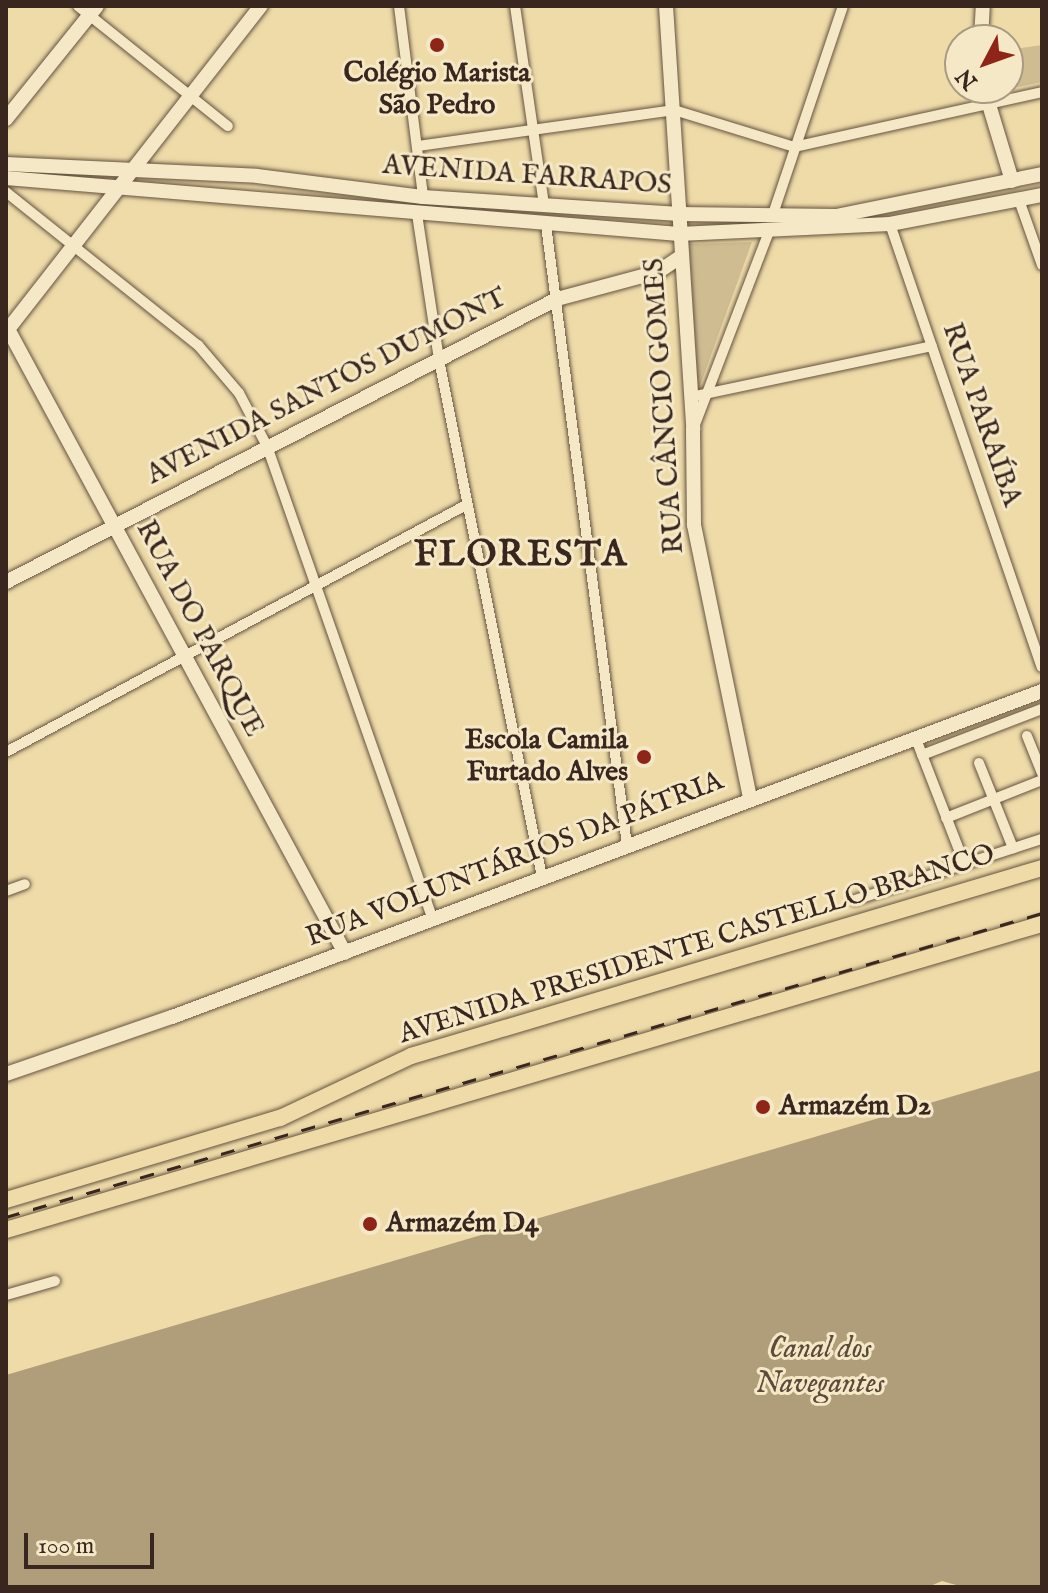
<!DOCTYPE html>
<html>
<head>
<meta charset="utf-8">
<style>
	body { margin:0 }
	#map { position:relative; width:1048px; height:1593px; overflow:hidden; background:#eedba8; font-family:"IM FELL English",serif }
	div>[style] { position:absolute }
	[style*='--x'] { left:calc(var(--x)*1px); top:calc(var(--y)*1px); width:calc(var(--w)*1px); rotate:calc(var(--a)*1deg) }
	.green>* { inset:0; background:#cfbc91 }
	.water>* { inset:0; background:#b09d79 }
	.roads { filter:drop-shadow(0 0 2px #665341) drop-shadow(0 0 2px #665341) }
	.street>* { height:10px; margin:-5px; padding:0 5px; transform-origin:5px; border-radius:5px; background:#f4e8c6 }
	.secondary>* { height:14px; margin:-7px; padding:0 7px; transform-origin:7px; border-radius:7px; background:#f4e8c6 }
	.primary>* { height:16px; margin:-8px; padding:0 8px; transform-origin:8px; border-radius:8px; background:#eedba8 }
	.rail>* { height:3px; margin-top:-1.5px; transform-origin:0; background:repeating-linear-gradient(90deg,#38261f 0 14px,transparent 0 28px) }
	.dots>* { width:22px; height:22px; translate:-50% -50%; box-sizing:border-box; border:4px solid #f4e8c6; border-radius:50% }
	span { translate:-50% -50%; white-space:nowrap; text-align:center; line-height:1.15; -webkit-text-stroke:6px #f4e8c6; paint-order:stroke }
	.poi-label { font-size:28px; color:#38261f; font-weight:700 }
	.right { translate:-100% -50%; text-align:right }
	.left { translate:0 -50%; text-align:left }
	.street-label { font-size:28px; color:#38261f }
	.water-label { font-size:30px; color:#5c4a3a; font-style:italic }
	.district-label { font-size:36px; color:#38261f; font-weight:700; letter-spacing:2px }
	.frame { position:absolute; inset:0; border:8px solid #38261f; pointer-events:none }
	.north { position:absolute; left:944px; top:24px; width:80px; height:80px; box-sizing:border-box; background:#f4e8c6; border:2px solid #a99a83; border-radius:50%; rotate:229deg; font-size:22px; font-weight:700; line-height:32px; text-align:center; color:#38261f }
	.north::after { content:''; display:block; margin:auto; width:28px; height:36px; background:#8f2418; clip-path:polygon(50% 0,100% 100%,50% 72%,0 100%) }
	.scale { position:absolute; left:24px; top:1533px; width:130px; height:36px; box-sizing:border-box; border:4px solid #38261f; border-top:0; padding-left:10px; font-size:24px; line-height:28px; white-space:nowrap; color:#38261f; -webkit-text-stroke:6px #f4e8c6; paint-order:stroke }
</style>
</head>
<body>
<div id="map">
	<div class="green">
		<div style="clip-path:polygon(1042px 45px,1042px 82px,994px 92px,1008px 88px,1008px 50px)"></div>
		<div style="clip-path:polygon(752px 242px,698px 391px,689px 244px)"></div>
	</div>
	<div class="water">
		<div style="clip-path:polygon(1042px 1070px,1042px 1587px,963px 1587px,942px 1581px,928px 1587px,6px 1587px,6px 1375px)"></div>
	</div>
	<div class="roads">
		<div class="street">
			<div style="--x:78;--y:6;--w:192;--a:38.7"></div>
			<div style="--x:399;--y:6;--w:193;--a:82.8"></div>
			<div style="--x:515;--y:6;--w:202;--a:81.7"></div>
			<div style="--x:418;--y:146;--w:259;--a:-8"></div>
			<div style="--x:674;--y:110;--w:126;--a:17.1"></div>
			<div style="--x:794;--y:147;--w:254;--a:-12.5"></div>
			<div style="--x:6;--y:192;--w:246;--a:38.6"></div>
			<div style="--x:198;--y:345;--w:63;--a:49.5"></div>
			<div style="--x:239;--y:393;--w:60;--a:62.2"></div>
			<div style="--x:267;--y:446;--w:502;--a:70.7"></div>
			<div style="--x:1019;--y:200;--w:69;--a:70.5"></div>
			<div style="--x:417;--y:214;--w:148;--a:81.4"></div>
			<div style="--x:439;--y:360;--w:527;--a:78.73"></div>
			<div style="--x:773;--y:214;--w:219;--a:-71.4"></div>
			<div style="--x:890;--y:224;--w:468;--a:71.1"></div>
			<div style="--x:546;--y:225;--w:625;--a:82.56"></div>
			<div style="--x:690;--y:397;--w:247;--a:-11.9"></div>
			<div style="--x:694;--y:427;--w:207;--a:-69"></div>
			<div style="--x:1027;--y:736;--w:40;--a:68"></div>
			<div style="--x:916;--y:739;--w:133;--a:68.8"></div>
			<div style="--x:6;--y:752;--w:524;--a:-28.23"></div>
			<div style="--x:922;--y:755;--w:129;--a:-21"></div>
			<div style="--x:979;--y:763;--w:92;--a:68.2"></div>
			<div style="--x:946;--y:818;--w:103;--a:-21.6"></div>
			<div style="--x:6;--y:891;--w:20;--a:-20"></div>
			<div style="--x:855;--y:900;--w:197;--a:-18.1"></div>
			<div style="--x:6;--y:1295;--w:51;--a:-15.9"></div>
		</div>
		<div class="secondary">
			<div style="--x:666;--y:6;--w:424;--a:86.3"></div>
			<div style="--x:693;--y:429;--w:96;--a:89.4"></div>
			<div style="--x:694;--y:525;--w:279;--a:78.4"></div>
			<div style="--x:981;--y:40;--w:34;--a:-87"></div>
			<div style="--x:984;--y:88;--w:97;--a:73.2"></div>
			<div style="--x:6;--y:119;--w:145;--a:-51.2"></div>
			<div style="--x:6;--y:164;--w:251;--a:2.7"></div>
			<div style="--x:257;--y:176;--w:167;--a:7.2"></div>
			<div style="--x:423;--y:197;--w:257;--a:3.8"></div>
			<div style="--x:679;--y:214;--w:157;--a:0.7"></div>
			<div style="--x:836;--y:216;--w:210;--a:-11.5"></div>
			<div style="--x:6;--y:178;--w:675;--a:4.76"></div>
			<div style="--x:679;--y:234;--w:211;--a:-2.7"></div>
			<div style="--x:890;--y:224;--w:155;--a:-10.8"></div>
			<div style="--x:8;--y:329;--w:709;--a:61.63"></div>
			<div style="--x:6;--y:332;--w:414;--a:-52"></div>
			<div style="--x:6;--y:582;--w:619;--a:-27.19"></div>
			<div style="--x:557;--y:299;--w:105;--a:-15"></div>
			<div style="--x:658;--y:272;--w:25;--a:-34"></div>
			<div style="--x:6;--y:1074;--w:176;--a:-19"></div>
			<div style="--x:172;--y:1017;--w:929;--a:-20.54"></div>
		</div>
		<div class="primary">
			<div style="--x:6;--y:1200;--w:286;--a:-16.7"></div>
			<div style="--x:280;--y:1118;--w:145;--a:-25.3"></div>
			<div style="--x:411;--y:1056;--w:658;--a:-16.59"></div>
			<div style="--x:6;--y:1230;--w:1080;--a:-16.46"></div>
		</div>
	</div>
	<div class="rail">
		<div style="--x:6;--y:1217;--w:1080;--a:-16.35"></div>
	</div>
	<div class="dots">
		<div style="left:437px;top:45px;background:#8f2418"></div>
		<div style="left:644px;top:757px;background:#8f2418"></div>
		<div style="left:763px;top:1107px;background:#8f2418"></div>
		<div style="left:370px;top:1224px;background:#8f2418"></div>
	</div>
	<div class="poi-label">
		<span style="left:437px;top:90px">Colégio Marista<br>São Pedro</span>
		<span class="right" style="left:628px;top:757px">Escola Camila<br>Furtado Alves</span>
		<span class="left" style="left:779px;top:1107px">Armazém D2</span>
		<span class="left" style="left:386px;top:1224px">Armazém D4</span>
	</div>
	<div class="street-label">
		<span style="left:527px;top:176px;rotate:4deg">AVENIDA FARRAPOS</span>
		<span style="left:327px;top:387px;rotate:-27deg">AVENIDA SANTOS DUMONT</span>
		<span style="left:665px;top:406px;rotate:-94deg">RUA CÂNCIO GOMES</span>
		<span style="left:981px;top:415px;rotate:71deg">RUA PARAÍBA</span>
		<span style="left:199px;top:629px;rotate:62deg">RUA DO PARQUE</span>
		<span style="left:515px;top:860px;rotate:-21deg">RUA VOLUNTÁRIOS DA PÁTRIA</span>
		<span style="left:697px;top:945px;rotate:-17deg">AVENIDA PRESIDENTE CASTELLO BRANCO</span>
	</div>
	<div class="water-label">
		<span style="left:820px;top:1366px">Canal dos<br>Navegantes</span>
	</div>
	<div class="district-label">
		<span style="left:521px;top:556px">FLORESTA</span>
	</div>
	<div class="frame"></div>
	<div class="north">N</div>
	<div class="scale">100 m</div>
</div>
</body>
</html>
